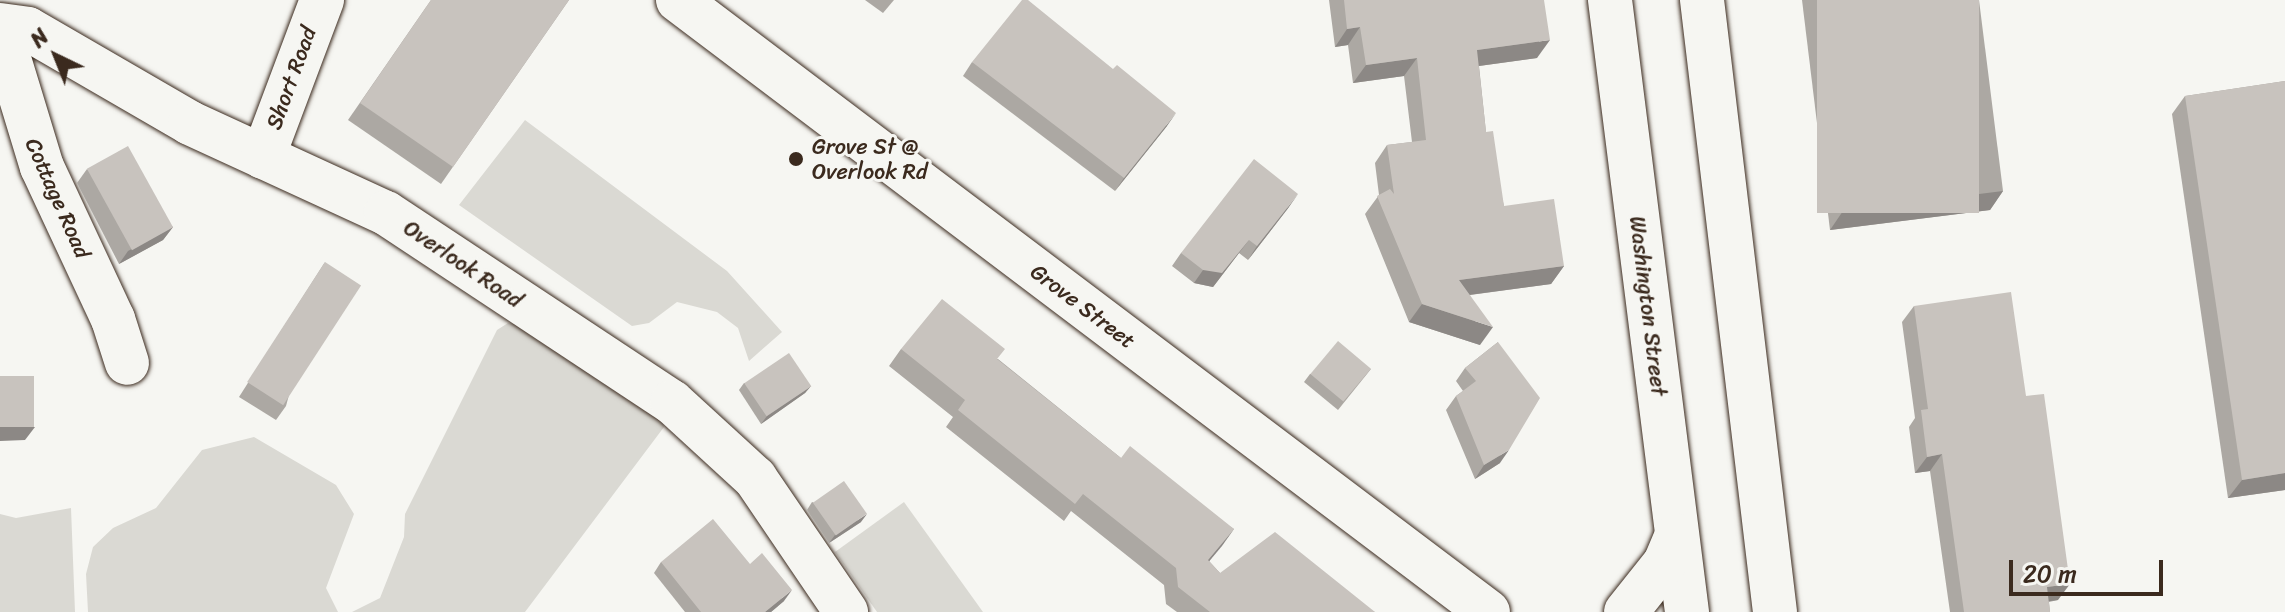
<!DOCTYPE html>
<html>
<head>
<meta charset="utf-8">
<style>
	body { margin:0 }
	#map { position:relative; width:2285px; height:612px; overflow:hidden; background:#f6f6f2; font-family:Sriracha,sans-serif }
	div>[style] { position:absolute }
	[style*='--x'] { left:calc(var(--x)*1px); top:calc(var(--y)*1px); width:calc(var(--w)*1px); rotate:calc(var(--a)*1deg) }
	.green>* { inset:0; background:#dad9d3 }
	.roads { filter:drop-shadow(0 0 2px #3b2a1e) drop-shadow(0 0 2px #3b2a1e) }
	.minor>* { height:44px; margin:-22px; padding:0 22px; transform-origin:22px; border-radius:22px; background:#f6f6f2 }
	.major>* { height:44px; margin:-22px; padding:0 22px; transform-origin:22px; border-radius:22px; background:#f6f6f2 }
	.wall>* { inset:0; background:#aca8a3 }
	.shaded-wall>* { inset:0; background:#8c8885 }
	.building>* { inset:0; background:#c8c3be; transform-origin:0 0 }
	.dots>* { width:22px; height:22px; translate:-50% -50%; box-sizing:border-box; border:4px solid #f6f6f2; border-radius:50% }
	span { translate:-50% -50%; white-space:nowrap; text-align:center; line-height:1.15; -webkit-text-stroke:6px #f6f6f2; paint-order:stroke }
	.street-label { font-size:22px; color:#3b2a1e }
	.poi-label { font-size:22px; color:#3b2a1e }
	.left { translate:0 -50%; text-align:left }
	.north { position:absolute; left:16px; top:16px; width:80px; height:80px; -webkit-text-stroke:6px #f6f6f2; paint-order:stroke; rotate:317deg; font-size:22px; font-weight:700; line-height:32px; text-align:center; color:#3b2a1e }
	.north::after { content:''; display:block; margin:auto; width:28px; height:36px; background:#3b2a1e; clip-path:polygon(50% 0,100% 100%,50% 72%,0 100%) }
	.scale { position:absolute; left:2009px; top:560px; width:154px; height:36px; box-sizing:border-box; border:4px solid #3b2a1e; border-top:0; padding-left:10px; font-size:24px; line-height:28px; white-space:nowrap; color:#3b2a1e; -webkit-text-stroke:6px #f6f6f2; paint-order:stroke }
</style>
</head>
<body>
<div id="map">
	<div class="green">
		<div style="clip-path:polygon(525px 120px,727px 271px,782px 332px,749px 361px,738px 328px,717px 312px,677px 302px,649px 323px,632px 326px,459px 205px)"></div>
		<div style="clip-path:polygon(508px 323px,531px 326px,661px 412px,664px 427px,525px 612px,352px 612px,380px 598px,404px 537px,405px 514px,497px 330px)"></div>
		<div style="clip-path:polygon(254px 437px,336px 485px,354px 514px,326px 588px,338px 612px,88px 612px,86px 574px,93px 547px,113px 528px,156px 508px,202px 450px)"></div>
		<div style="clip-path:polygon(904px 502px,983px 612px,877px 612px,835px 552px)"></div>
		<div style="clip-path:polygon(71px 508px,75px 612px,0 612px,0 514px,16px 518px)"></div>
	</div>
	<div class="roads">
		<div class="minor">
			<div style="--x:0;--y:25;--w:28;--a:8"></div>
			<div style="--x:28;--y:29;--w:187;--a:30.1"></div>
			<div style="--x:190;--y:123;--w:216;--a:24.7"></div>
			<div style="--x:386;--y:213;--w:343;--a:33.5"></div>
			<div style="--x:672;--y:402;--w:113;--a:42.5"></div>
			<div style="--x:755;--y:478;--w:162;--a:55.8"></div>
			<div style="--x:0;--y:29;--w:144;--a:73.1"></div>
			<div style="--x:42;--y:167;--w:168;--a:65"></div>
			<div style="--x:113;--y:319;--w:46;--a:72.3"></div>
			<div style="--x:263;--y:157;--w:168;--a:-69.4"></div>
		</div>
		<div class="major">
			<div style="--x:678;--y:0;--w:1015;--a:37.07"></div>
			<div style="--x:1610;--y:0;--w:617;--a:82.83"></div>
			<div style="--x:1702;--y:0;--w:616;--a:83.2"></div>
			<div style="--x:1626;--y:612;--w:63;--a:-51.5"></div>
			<div style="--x:1665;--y:563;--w:30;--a:-67"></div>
		</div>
	</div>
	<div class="wall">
		<div style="clip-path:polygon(431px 0,569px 0,441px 184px,348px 120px)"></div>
		<div style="clip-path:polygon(865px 0,894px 0,883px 13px)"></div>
		<div style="clip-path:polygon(1329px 0,1544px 0,1537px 58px,1479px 66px,1486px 132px,1504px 206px,1564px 266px,1551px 284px,1470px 295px,1480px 345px,1409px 322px,1365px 214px,1379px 195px,1375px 163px,1387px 145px,1412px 142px,1404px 76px,1353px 83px,1348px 45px,1335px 47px)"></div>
		<div style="clip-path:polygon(1802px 0,1979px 0,2003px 191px,1990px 210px,1830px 230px)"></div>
		<div style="clip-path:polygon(972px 62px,1167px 126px,1115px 191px,963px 76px)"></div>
		<div style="clip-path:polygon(2285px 81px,2285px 490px,2228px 498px,2172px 114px,2185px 96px)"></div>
		<div style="clip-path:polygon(87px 169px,173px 227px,163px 240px,119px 264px,77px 183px)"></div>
		<div style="clip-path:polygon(1289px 207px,1248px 260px,1239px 253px,1213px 287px,1194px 283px,1172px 266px,1181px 253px)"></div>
		<div style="clip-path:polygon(325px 262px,286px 406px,276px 420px,239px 397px)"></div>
		<div style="clip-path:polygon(1914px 306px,2026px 396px,2058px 600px,2049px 602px,2050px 612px,1950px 612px,1930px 471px,1915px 473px,1909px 427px,1915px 418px,1902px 322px)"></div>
		<div style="clip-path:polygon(1498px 342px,1500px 463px,1475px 479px,1446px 410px,1456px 396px,1463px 391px,1456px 381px,1465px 368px)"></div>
		<div style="clip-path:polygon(901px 349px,998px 359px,1121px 458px,1234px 529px,1209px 561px,1220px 573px,1375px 612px,1177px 612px,1166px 604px,1164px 585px,1071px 511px,1064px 521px,946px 427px,953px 417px,889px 366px)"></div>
		<div style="clip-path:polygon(1371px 369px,1338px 410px,1304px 382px,1310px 374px)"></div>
		<div style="clip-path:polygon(744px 383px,811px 386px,805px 393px,761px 424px,739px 390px)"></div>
		<div style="clip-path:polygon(812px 502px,861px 522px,829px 543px,807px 510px)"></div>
		<div style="clip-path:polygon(661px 562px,750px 564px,784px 601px,771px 612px,685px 612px,654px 573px)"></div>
	</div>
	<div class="shaded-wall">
		<div style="clip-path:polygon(1360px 27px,1348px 45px,1335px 47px,1347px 29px)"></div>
		<div style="clip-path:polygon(1550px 40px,1537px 58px,1464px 68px,1477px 50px)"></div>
		<div style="clip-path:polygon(1417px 58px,1404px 76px,1353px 83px,1366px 65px)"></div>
		<div style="clip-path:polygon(1176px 113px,1167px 126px,1115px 191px,1124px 178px)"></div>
		<div style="clip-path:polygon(2003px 191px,1990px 210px,1830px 230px,1843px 211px)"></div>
		<div style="clip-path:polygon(1298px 194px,1289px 207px,1248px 260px,1257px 246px)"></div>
		<div style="clip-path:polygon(173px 227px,163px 240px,119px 264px,128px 251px)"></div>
		<div style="clip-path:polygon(1249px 240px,1213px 287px,1194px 283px,1203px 270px)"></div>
		<div style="clip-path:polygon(1564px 266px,1551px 284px,1446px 298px,1459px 280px)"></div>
		<div style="clip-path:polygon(1422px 304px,1493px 327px,1480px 345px,1409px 322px)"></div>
		<div style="clip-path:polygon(811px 386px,805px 393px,761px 424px,767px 416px)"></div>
		<div style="clip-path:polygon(0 427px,35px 427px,25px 440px,0 441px)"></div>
		<div style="clip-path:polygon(1509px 450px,1500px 463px,1475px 479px,1484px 465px)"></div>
		<div style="clip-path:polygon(1942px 454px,1930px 471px,1915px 473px,1927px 457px)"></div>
		<div style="clip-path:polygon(2285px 473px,2285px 490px,2228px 498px,2242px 480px)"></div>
		<div style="clip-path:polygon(867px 514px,861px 522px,829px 543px,835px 535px)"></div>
		<div style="clip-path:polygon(1234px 529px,1222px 546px,1196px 577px,1208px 560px)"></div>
		<div style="clip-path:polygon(2070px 584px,2058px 600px,2035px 603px,2047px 587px)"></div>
		<div style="clip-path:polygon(792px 590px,784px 601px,771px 612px,765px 612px)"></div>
	</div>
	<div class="building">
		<div style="clip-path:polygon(431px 0,569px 0,453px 167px,360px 103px)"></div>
		<div style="clip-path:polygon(1022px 0,1028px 0,1113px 69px,1117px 65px,1176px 113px,1124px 178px,972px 62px)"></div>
		<div style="clip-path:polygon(1344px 0,1544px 0,1550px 40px,1477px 50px,1486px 132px,1493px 131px,1504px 206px,1554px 199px,1564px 266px,1459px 280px,1493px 327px,1422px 304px,1377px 196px,1390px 189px,1394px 194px,1387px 145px,1426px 140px,1417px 58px,1366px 65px,1360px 27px,1347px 29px)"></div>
		<div style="left:1817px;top:0;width:162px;height:213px"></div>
		<div style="clip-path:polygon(2285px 81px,2285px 473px,2242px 480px,2185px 96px)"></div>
		<div style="left:128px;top:146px;width:93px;height:47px;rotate:61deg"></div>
		<div style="clip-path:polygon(1254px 159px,1298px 194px,1257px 246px,1249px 240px,1222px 273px,1203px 270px,1181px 253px)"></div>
		<div style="left:325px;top:262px;width:43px;height:143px;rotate:33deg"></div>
		<div style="clip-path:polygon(2011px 292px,2026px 396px,2044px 394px,2070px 584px,2047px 587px,2050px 612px,1964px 612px,1942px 454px,1927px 457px,1921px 410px,1928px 409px,1914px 306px)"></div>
		<div style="clip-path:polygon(942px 299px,1005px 349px,997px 359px,1121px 458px,1130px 446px,1234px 529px,1208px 560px,1220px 573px,1275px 532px,1375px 612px,1210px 612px,1178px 587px,1176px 568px,1083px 494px,1075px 504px,958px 410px,965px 400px,901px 349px)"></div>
		<div style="left:1338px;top:341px;width:43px;height:43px;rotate:40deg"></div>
		<div style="clip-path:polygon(1498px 342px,1540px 398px,1509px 450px,1484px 465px,1456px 396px,1476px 381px,1465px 368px)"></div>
		<div style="left:789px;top:353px;width:40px;height:54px;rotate:56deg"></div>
		<div style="left:0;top:376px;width:34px;height:51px"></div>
		<div style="left:844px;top:481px;width:40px;height:38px;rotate:55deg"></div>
		<div style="clip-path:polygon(713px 519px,750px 564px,762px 553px,792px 590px,765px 612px,701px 612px,661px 562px)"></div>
	</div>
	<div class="dots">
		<div style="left:796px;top:159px;background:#3b2a1e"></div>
	</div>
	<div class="street-label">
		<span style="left:291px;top:78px;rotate:-70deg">Short Road</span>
		<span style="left:58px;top:198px;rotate:66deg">Cottage Road</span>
		<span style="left:463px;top:264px;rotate:34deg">Overlook Road</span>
		<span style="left:1083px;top:306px;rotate:37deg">Grove Street</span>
		<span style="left:1648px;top:306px;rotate:83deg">Washington Street</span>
	</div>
	<div class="poi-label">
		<span class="left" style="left:812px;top:159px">Grove St @<br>Overlook Rd</span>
	</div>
	<div class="north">N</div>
	<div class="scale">20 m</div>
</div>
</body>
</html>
